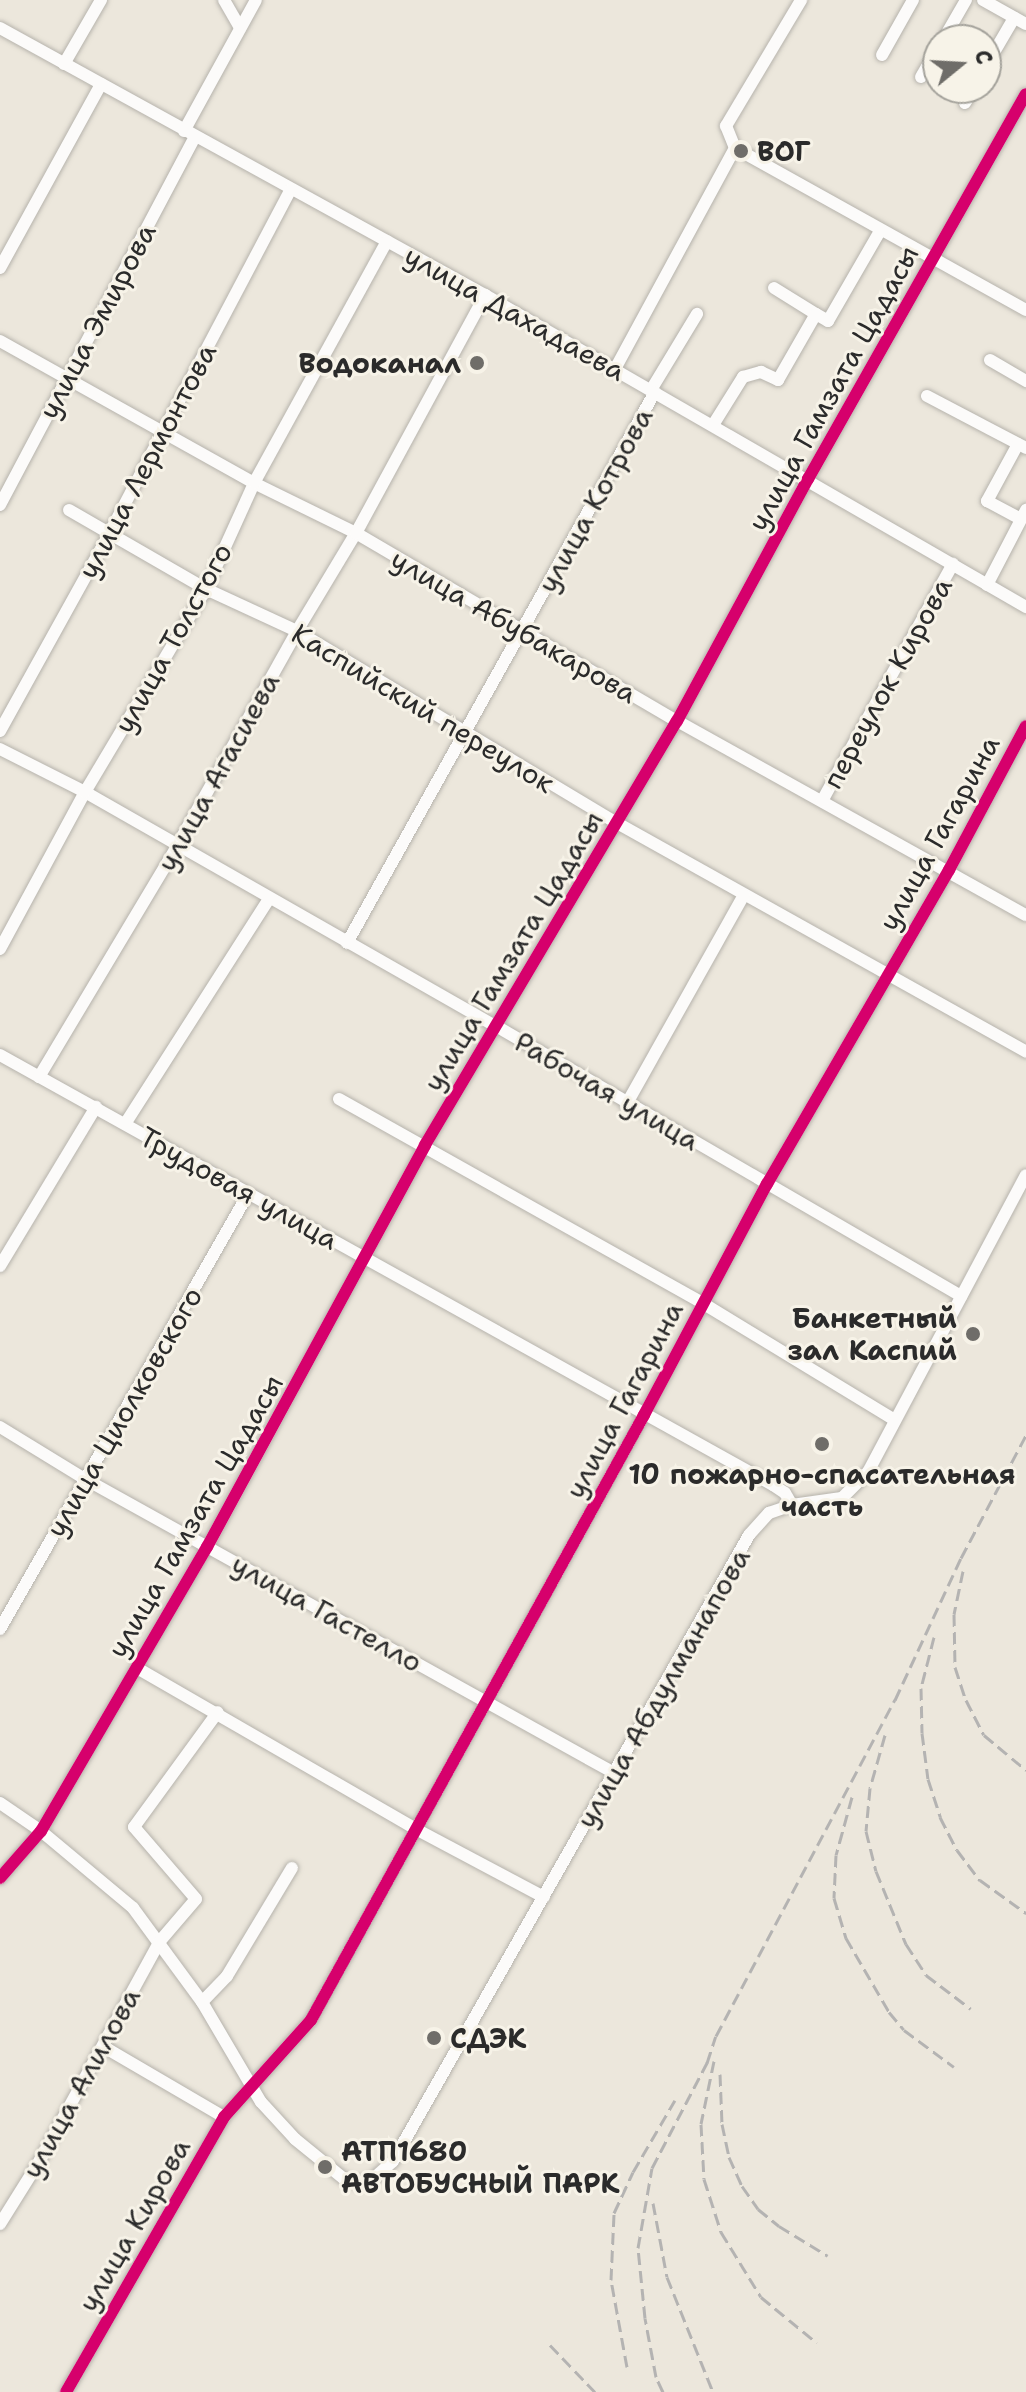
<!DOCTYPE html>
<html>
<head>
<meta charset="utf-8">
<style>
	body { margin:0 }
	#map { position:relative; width:1026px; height:2392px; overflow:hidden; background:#ece7dc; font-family:"Shantell Sans",sans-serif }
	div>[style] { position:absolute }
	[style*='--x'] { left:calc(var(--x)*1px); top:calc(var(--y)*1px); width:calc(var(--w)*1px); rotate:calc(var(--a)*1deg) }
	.roads { filter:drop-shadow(0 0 2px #b6b3ac) drop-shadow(0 0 2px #b6b3ac) }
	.minor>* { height:12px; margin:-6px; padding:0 6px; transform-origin:6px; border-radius:6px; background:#fcfbfa }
	.rail>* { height:3px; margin-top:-1.5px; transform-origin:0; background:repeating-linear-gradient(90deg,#b4b3b2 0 12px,transparent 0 18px) }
	.cycleway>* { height:12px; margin:-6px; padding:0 6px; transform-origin:6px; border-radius:6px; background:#d6006c }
	.dots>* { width:22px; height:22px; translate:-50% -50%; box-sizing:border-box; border:4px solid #f7f3e8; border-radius:50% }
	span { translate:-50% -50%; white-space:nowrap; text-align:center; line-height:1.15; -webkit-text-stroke:6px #f7f3e8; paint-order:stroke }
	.poi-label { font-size:28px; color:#2b2b2b; font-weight:700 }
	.left { translate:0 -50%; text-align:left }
	.right { translate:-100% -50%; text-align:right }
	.street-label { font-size:28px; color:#2b2b2b }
	.north { position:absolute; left:922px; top:24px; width:80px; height:80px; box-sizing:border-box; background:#f7f3e8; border:2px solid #a5a39c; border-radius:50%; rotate:72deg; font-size:22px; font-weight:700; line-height:32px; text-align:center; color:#2b2b2b }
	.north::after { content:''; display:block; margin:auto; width:28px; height:36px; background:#6f6d69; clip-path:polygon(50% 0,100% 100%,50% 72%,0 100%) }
</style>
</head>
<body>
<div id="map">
	<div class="roads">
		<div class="minor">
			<div style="--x:224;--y:0;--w:32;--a:60"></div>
			<div style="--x:983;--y:0;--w:49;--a:29.2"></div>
			<div style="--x:0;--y:28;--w:554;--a:28.83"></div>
			<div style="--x:485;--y:295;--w:625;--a:29.97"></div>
			<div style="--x:943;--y:40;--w:46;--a:-60.1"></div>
			<div style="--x:882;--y:55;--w:63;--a:-60.6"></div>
			<div style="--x:64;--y:64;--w:74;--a:-60"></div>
			<div style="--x:986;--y:66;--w:56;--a:-59.7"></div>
			<div style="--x:921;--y:77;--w:34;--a:-60"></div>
			<div style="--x:965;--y:103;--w:17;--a:-59"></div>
			<div style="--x:184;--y:131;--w:149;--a:-61.2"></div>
			<div style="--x:735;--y:148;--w:333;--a:29.1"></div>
			<div style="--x:0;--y:268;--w:210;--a:-61.2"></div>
			<div style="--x:774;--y:288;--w:49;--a:31.8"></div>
			<div style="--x:0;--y:341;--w:291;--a:29.2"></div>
			<div style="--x:254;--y:483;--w:114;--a:26.1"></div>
			<div style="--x:356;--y:533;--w:372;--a:30.4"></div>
			<div style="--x:677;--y:721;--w:399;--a:29.1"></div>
			<div style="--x:990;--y:360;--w:42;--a:30.3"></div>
			<div style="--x:615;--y:369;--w:251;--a:-61.5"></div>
			<div style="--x:735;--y:148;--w:24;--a:-112"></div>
			<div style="--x:726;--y:126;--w:147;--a:-59.2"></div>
			<div style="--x:651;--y:390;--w:89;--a:-58.8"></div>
			<div style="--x:927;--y:396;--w:112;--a:27.7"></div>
			<div style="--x:713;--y:425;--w:57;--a:-58"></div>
			<div style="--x:743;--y:377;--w:19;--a:-16"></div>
			<div style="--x:761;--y:372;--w:19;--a:25"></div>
			<div style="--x:778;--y:380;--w:76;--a:-60.1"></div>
			<div style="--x:816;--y:314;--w:14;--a:30"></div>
			<div style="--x:828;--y:321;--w:104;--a:-60"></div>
			<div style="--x:1018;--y:444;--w:65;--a:118.5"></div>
			<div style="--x:987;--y:501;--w:38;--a:28"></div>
			<div style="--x:0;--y:505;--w:416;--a:-62.1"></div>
			<div style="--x:69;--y:510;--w:158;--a:30"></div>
			<div style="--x:206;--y:589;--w:100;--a:24.8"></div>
			<div style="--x:297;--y:631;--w:373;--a:31"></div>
			<div style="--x:617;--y:823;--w:469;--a:29.2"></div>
			<div style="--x:987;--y:585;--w:85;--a:-62.5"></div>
			<div style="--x:0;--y:731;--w:225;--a:-61"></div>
			<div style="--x:109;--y:534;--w:390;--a:-62.2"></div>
			<div style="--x:0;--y:749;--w:95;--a:26.8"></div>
			<div style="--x:85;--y:792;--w:473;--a:29.7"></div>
			<div style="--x:496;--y:1026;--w:538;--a:30.14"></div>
			<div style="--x:822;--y:801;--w:271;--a:-61.1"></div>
			<div style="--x:347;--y:943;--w:631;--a:-60.8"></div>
			<div style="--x:0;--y:949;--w:179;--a:-61.6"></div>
			<div style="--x:85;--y:792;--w:236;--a:-59.2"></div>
			<div style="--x:206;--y:589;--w:116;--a:-65.6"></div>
			<div style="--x:254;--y:483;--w:276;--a:-61.2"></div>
			<div style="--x:0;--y:1055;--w:885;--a:29.09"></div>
			<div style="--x:773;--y:1485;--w:14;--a:34"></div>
			<div style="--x:785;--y:1493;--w:14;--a:60"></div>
			<div style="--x:39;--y:1077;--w:269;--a:-59.1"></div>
			<div style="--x:177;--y:846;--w:246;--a:-60.8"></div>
			<div style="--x:297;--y:631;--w:114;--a:-59"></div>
			<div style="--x:356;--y:533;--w:271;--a:-61.5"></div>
			<div style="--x:339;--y:1099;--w:419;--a:29.3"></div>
			<div style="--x:704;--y:1304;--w:223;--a:31.3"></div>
			<div style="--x:626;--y:1105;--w:241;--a:-60.7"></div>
			<div style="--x:125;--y:1124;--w:267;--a:-57.4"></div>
			<div style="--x:0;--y:1266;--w:186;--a:-58.9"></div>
			<div style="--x:0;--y:1427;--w:100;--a:31.5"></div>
			<div style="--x:85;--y:1479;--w:605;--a:29.06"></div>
			<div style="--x:0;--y:1629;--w:501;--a:-60.31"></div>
			<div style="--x:137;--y:1668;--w:320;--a:30"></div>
			<div style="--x:414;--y:1828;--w:147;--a:28"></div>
			<div style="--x:0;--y:1803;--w:50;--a:34.3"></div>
			<div style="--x:41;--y:1831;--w:120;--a:39.9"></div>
			<div style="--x:133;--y:1908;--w:117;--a:53.7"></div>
			<div style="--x:202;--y:2002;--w:116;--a:59.5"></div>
			<div style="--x:261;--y:2102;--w:50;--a:47.4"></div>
			<div style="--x:295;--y:2139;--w:62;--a:39.1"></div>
			<div style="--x:343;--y:2178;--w:16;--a:18"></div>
			<div style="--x:358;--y:2183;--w:16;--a:-15"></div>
			<div style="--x:373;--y:2179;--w:27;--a:-42"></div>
			<div style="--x:393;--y:2161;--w:720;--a:-60.37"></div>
			<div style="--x:749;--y:1535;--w:30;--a:-48"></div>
			<div style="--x:769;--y:1513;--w:24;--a:-19"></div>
			<div style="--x:792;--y:1505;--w:50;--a:-8"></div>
			<div style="--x:842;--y:1498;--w:37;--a:-45"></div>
			<div style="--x:868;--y:1472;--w:336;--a:-62"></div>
			<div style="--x:0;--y:1878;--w:62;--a:-48.9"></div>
			<div style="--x:41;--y:1831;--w:329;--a:-59.7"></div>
			<div style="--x:207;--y:1547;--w:457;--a:-61.5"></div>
			<div style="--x:425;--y:1145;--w:493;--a:-59.3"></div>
			<div style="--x:677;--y:721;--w:275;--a:-61.6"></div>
			<div style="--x:808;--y:479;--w:442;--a:-60.5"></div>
			<div style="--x:202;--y:2002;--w:36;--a:-46"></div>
			<div style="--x:227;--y:1976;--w:126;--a:-59"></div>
			<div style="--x:104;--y:2047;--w:139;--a:30.3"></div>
			<div style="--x:0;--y:2224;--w:75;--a:-58"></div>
			<div style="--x:40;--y:2160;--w:250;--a:-61.3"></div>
			<div style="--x:160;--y:1941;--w:55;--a:-49.4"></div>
			<div style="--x:196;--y:1899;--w:95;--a:-130.7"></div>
			<div style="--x:134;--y:1827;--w:142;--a:-53.9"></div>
			<div style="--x:66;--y:2392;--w:317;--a:-60.1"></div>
			<div style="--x:224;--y:2117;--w:130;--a:-48.1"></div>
			<div style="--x:311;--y:2020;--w:691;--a:-61.17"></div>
			<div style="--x:644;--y:1415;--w:262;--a:-62"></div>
			<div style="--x:767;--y:1184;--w:363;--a:-59.9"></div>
			<div style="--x:949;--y:870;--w:163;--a:-61.9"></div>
		</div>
	</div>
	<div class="rail">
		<div style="--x:963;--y:1571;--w:44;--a:101.8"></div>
		<div style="--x:954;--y:1614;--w:53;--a:88.9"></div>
		<div style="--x:955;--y:1667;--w:35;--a:72"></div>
		<div style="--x:966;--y:1700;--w:39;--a:63"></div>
		<div style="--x:984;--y:1735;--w:55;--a:39.8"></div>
		<div style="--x:934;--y:1637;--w:53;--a:104.3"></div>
		<div style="--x:921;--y:1688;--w:45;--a:88.7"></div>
		<div style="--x:922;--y:1733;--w:46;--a:82.6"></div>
		<div style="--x:928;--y:1779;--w:40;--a:72"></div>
		<div style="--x:940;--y:1817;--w:37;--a:63"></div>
		<div style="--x:957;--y:1850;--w:38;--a:53"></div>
		<div style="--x:980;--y:1880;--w:57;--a:35.7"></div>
		<div style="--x:885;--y:1735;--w:55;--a:105.8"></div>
		<div style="--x:870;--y:1788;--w:43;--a:95.3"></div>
		<div style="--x:866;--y:1831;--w:41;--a:76"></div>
		<div style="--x:876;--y:1871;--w:79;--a:67.7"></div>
		<div style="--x:906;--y:1944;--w:37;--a:57"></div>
		<div style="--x:926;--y:1975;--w:56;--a:37.1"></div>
		<div style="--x:852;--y:1797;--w:60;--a:105.4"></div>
		<div style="--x:836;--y:1855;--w:43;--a:92.7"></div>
		<div style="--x:834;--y:1898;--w:42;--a:73.3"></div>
		<div style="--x:846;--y:1938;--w:86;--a:59.8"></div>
		<div style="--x:889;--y:2012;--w:23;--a:50"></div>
		<div style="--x:904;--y:2030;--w:62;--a:36.5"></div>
		<div style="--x:714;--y:2061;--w:64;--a:101.7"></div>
		<div style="--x:701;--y:2124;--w:55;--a:86.9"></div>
		<div style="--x:704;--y:2179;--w:56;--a:72.2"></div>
		<div style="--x:721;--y:2232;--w:76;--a:58.4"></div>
		<div style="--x:761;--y:2297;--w:72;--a:39.4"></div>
		<div style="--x:720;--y:2074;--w:50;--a:87.7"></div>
		<div style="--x:722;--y:2124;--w:34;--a:78"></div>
		<div style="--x:729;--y:2157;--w:32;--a:66"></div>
		<div style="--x:742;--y:2186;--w:28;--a:55"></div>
		<div style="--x:758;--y:2209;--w:27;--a:39"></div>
		<div style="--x:779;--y:2226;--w:57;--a:31.5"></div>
		<div style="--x:653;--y:2203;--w:75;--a:79.3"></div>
		<div style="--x:667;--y:2277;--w:124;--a:68.2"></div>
		<div style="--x:550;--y:2345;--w:65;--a:46.2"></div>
		<div style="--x:627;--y:2367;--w:88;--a:-100.4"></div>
		<div style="--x:611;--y:2280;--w:67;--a:-87.4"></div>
		<div style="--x:614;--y:2213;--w:45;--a:-65.1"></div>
		<div style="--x:633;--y:2172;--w:83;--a:-59.7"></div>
		<div style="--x:663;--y:2392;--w:17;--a:-115"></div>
		<div style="--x:656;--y:2377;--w:60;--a:-100.6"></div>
		<div style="--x:645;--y:2318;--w:70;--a:-95.7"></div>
		<div style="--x:638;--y:2248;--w:81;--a:-80.1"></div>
		<div style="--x:652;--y:2168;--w:119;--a:-62.4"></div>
		<div style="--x:707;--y:2063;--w:28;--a:-72"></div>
		<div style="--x:716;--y:2036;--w:381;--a:-62"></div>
		<div style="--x:895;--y:1700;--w:157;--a:-65.1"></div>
		<div style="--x:961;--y:1558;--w:139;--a:-62.1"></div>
	</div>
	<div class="cycleway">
		<div style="--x:0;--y:1878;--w:62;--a:-48.9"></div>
		<div style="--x:41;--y:1831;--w:329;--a:-59.7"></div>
		<div style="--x:207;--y:1547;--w:457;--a:-61.5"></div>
		<div style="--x:425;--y:1145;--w:493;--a:-59.3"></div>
		<div style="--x:677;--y:721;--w:275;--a:-61.6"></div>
		<div style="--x:808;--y:479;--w:442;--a:-60.5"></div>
		<div style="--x:66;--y:2392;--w:317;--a:-60.1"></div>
		<div style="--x:224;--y:2117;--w:130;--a:-48.1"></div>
		<div style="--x:311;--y:2020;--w:691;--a:-61.17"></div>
		<div style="--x:644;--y:1415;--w:262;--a:-62"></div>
		<div style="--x:767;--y:1184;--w:363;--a:-59.9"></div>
		<div style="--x:949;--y:870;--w:163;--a:-61.9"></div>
	</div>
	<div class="dots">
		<div style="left:741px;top:151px;background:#6f6d69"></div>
		<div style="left:477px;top:363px;background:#6f6d69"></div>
		<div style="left:973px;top:1334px;background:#6f6d69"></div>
		<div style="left:822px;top:1444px;background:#6f6d69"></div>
		<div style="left:434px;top:2038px;background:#6f6d69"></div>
		<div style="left:325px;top:2167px;background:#6f6d69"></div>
	</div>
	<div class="poi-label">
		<span class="left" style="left:757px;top:151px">ВОГ</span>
		<span class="right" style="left:461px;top:363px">Водоканал</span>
		<span class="right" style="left:957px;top:1334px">Банкетный<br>зал Каспий</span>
		<span style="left:822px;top:1490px">10 пожарно-спасательная<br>часть</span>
		<span class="left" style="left:450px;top:2038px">СДЭК</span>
		<span class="left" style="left:341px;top:2167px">АТП1680<br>АВТОБУСНЫЙ ПАРК</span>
	</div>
	<div class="street-label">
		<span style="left:515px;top:313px;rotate:29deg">улица Дахадаева</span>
		<span style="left:97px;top:321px;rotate:-62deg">улица Эмирова</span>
		<span style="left:833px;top:388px;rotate:-61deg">улица Гамзата Цадасы</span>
		<span style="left:147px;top:461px;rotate:-62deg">улица Лермонтова</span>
		<span style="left:595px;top:500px;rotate:-61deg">улица Котрова</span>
		<span style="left:514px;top:626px;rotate:30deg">улица Абубакарова</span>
		<span style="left:173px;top:638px;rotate:-61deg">улица Толстого</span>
		<span style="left:887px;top:683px;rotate:-61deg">переулок Кирова</span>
		<span style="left:423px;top:708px;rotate:31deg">Каспийский переулок</span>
		<span style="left:218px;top:772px;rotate:-61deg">улица Агасиева</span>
		<span style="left:939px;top:833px;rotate:-61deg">улица Гагарина</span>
		<span style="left:513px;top:951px;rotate:-59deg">улица Гамзата Цадасы</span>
		<span style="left:607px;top:1091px;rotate:30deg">Рабочая улица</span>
		<span style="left:239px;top:1188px;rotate:29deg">Трудовая улица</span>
		<span style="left:624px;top:1400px;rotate:-62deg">улица Гагарина</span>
		<span style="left:124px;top:1412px;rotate:-60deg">улица Циолковского</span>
		<span style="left:195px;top:1516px;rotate:-60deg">улица Гамзата Цадасы</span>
		<span style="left:327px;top:1613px;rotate:29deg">улица Гастелло</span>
		<span style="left:663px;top:1688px;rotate:-60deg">улица Абдулманапова</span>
		<span style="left:81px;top:2083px;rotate:-61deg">улица Алилова</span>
		<span style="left:134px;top:2225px;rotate:-60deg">улица Кирова</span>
	</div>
	<div class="north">С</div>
</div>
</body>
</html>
